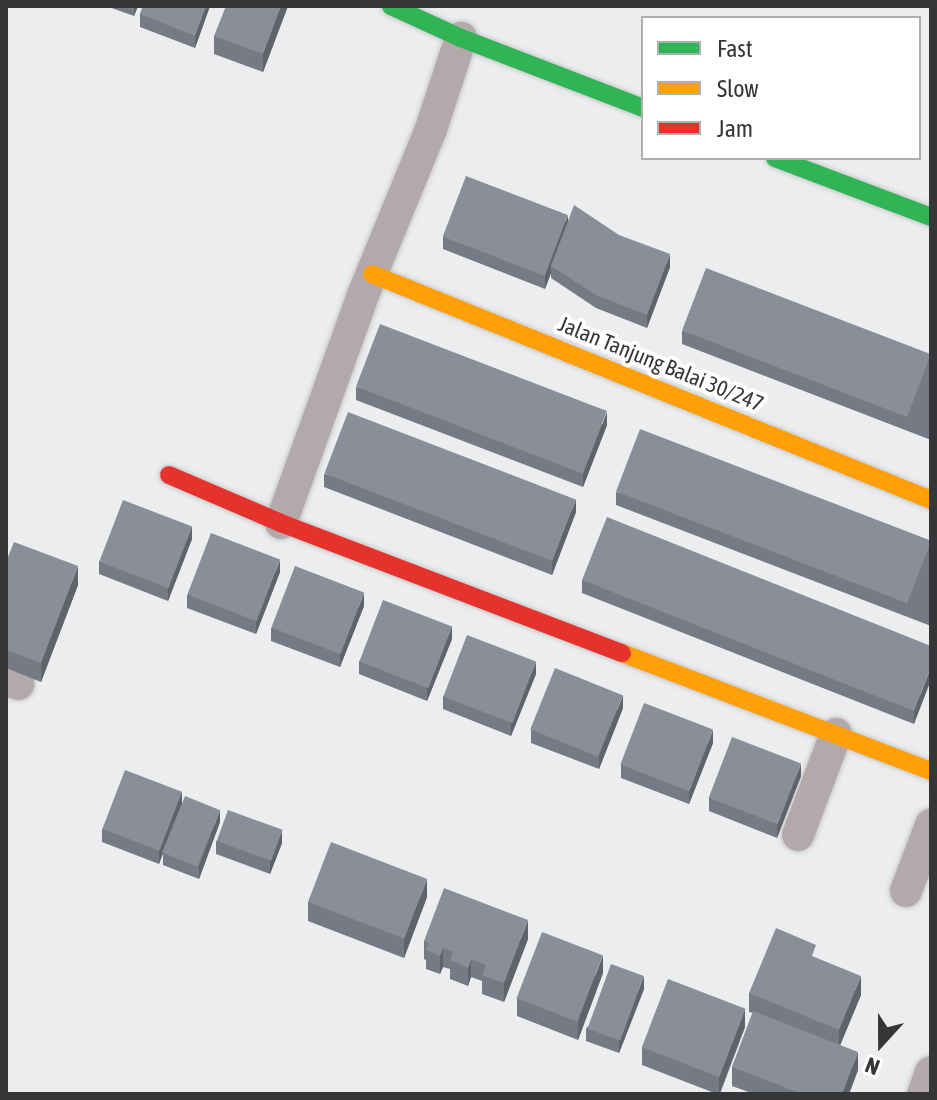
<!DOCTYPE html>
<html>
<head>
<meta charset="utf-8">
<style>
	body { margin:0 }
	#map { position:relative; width:937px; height:1100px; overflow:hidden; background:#ebedef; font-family:"Asap Condensed",sans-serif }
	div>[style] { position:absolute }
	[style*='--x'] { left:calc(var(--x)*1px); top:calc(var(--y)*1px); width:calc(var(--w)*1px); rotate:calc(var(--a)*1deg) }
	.roads { filter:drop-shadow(0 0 2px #c7c8ca) drop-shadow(0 0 2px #c7c8ca) }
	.street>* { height:32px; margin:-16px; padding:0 16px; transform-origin:16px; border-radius:16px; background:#b3a9aa }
	.fast>* { height:18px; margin:-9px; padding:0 9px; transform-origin:9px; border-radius:9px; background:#30b455 }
	.slow>* { height:18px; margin:-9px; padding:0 9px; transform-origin:9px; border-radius:9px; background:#ff9f0a }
	.jam>* { height:18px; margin:-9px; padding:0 9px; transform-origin:9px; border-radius:9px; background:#e5322d }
	.wall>* { inset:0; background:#777a84 }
	.shaded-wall>* { inset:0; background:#61636b }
	.building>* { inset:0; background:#8a8e99; transform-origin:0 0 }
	span { translate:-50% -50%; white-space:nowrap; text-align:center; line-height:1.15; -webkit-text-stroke:8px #fff; paint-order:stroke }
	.street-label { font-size:22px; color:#353638 }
	.frame { position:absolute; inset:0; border:8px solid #353638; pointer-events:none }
	.legend { position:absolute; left:641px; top:16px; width:280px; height:144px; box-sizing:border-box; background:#fff; border:2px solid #aeafaf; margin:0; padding:10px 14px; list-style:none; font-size:24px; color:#353638 }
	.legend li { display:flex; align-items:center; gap:16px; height:40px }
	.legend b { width:40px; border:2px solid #aeafaf }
	.north { position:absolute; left:841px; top:1004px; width:80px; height:80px; -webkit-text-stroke:6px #fff; paint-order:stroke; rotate:201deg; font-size:22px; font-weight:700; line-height:32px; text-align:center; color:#353638 }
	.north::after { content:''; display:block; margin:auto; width:28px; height:36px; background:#353638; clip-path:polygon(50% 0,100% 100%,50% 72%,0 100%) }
</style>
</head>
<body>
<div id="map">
	<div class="roads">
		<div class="street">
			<div style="--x:281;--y:523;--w:242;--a:-70.2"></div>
			<div style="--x:363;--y:295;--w:179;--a:-67.7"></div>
			<div style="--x:431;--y:129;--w:96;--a:-71.8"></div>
			<div style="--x:6;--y:680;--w:13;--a:18"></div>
			<div style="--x:798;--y:835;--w:108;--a:-69.4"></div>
			<div style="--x:906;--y:891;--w:71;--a:-69.3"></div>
			<div style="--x:923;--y:1094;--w:23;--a:-70"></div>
		</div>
		<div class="fast">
			<div style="--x:391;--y:6;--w:77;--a:24.6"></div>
			<div style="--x:461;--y:38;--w:195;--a:21"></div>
			<div style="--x:775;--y:158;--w:167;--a:20.7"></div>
		</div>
		<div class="slow">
			<div style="--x:372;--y:274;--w:603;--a:22.01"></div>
			<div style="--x:622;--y:653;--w:331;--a:20.9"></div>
		</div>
		<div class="jam">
			<div style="--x:169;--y:475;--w:122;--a:23.2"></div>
			<div style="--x:281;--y:523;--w:365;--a:20.9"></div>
		</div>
	</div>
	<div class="wall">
		<div style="clip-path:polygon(106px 6px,138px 6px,134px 16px)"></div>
		<div style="clip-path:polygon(143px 6px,210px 6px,195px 48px,140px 27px,140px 14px)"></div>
		<div style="clip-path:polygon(288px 6px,263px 72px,214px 54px,214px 36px)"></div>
		<div style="clip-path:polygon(568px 221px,670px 267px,647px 328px,596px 308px,551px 278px,551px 273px,545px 289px,443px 249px,443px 237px)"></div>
		<div style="clip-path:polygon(682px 331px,931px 355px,931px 440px,682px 344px)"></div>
		<div style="clip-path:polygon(356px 387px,607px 425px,583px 487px,356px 400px)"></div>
		<div style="clip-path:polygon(324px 474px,576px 512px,552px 575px,324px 487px)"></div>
		<div style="clip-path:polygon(616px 492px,931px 541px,931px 626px,616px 505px)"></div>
		<div style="clip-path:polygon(192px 539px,168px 601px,99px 574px,99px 561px)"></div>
		<div style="clip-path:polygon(6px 562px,78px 585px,41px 682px,6px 668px)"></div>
		<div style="clip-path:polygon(280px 572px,256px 634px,187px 608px,187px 595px)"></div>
		<div style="clip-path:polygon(582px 580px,931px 646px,914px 724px,582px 593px)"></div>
		<div style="clip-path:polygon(364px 606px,340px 667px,271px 641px,271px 628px)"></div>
		<div style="clip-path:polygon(452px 639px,427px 701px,359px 674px,359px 661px)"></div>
		<div style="clip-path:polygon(536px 674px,511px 736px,443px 709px,443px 696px)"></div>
		<div style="clip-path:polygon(623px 708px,599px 769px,531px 743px,531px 730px)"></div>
		<div style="clip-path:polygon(713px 743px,689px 804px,621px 778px,621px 765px)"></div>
		<div style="clip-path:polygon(801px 776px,777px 838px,709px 811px,709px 798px)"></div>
		<div style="clip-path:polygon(182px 792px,159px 864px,102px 842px,102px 829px)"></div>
		<div style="clip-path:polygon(220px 822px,199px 879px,163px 865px,163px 853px)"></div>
		<div style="clip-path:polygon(216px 841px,282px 843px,270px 874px,216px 854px)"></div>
		<div style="clip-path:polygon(427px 897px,404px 958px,308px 921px,308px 902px)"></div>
		<div style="clip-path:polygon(528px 939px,504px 1002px,482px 994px,482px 981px,471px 977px,468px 986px,450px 979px,450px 969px,443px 967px,440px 974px,426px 969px,426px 960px,424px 959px,424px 941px)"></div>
		<div style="clip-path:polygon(816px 958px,861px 995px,840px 1045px,858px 1070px,849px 1094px,754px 1094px,732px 1086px,732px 1067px,753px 1013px,749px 1012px,749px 993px)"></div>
		<div style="clip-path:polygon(603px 973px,578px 1040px,517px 1016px,517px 998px)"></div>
		<div style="clip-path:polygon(644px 989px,619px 1053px,586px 1041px,586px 1028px)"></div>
		<div style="clip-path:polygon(745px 1027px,720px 1094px,717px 1094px,642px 1065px,642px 1047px)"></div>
	</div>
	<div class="shaded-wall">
		<div style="clip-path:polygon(134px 6px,138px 6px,134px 16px)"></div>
		<div style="clip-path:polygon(206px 6px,210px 6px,195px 48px,195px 36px)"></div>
		<div style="clip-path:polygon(281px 6px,288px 6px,263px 72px,263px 54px)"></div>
		<div style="clip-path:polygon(568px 215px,568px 228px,551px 266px,551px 273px,545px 289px,545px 276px)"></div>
		<div style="clip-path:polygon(670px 254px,670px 267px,647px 328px,647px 315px)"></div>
		<div style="clip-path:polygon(607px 412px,607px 425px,583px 487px,583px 474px)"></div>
		<div style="clip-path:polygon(576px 499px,576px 512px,552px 575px,552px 562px)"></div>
		<div style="clip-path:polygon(192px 526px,192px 539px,168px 601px,168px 588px)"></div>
		<div style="clip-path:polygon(280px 560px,280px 572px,256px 634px,256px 621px)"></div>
		<div style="clip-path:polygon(78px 566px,78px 585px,41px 682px,41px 663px)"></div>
		<div style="clip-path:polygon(364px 593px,364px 606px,340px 667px,340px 655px)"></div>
		<div style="clip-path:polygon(452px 626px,452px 639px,427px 701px,427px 688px)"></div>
		<div style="clip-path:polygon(536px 662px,536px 674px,511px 736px,511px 723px)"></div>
		<div style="clip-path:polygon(931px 667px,931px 680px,914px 724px,914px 711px)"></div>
		<div style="clip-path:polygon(623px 695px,623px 708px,599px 769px,599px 756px)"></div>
		<div style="clip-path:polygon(713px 730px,713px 743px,689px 804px,689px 791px)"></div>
		<div style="clip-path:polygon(801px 764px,801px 776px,777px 838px,777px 825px)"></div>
		<div style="clip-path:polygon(182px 792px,182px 804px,159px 864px,159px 851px)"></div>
		<div style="clip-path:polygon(220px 810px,220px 822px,199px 879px,199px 866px)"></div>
		<div style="clip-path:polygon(282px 830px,282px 843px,270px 874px,270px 861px)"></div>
		<div style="clip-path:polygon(427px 879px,427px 897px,404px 958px,404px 939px)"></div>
		<div style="clip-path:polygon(528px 920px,528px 939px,504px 1002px,504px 983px)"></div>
		<div style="clip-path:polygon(443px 948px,443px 967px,440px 974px,440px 956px)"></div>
		<div style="clip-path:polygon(603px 955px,603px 973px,578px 1040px,578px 1021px)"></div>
		<div style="clip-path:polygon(471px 959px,471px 977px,468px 986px,468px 968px)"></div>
		<div style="clip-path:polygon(644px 976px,644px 989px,619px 1053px,619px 1041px)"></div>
		<div style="clip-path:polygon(861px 976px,861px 995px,839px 1048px,839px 1030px)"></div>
		<div style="clip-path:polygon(745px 1009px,745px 1027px,719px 1094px,719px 1077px)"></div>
		<div style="clip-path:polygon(858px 1052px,858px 1070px,849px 1094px,842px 1094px)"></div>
	</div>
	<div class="building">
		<div style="clip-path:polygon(143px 6px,206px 6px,195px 36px,140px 14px)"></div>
		<div style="clip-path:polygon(226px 6px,281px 6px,263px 54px,214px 36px)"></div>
		<div style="left:466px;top:176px;width:109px;height:65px;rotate:21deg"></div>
		<div style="clip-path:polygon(574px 205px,619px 235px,670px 254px,647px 315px,596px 295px,551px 266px)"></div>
		<div style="left:706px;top:268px;width:241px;height:67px;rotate:21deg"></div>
		<div style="left:380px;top:324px;width:243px;height:67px;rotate:21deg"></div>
		<div style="left:348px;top:412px;width:244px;height:66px;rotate:21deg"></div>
		<div style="left:640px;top:429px;width:312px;height:67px;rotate:21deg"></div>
		<div style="left:123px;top:500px;width:74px;height:66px;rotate:21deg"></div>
		<div style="clip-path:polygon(607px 517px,931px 646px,931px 667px,914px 711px,582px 580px)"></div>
		<div style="left:211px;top:533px;width:74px;height:66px;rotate:21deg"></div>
		<div style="clip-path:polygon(14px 542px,78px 566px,41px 663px,6px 650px,6px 562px)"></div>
		<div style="left:295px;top:566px;width:74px;height:66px;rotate:21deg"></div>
		<div style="left:383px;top:600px;width:74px;height:66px;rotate:21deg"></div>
		<div style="left:467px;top:635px;width:74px;height:66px;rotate:21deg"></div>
		<div style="left:555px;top:668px;width:73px;height:66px;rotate:22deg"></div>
		<div style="left:644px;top:703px;width:74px;height:66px;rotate:21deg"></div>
		<div style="left:732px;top:737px;width:74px;height:65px;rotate:21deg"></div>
		<div style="left:125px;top:770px;width:61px;height:63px;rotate:21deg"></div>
		<div style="left:185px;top:796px;width:38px;height:61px;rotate:22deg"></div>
		<div style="left:228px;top:810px;width:58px;height:33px;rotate:20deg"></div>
		<div style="left:331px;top:842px;width:103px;height:64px;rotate:21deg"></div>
		<div style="clip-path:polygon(444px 888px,528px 920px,504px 983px,482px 975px,486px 965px,471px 959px,468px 968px,450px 960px,453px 952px,443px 948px,440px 956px,426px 950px,429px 943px,424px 941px)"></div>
		<div style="clip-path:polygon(776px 928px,816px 945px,812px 956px,861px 976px,839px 1030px,749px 993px)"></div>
		<div style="left:542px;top:932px;width:65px;height:71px;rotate:21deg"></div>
		<div style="left:611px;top:964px;width:35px;height:69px;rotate:20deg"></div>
		<div style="left:668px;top:979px;width:83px;height:73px;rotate:21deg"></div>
		<div style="clip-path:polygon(753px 1011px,858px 1052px,842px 1094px,802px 1094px,732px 1067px)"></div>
	</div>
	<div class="street-label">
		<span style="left:661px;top:364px;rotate:22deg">Jalan Tanjung Balai 30/247</span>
	</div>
	<div class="frame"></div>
	<ul class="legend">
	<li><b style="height:10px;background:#30b455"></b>Fast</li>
	<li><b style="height:10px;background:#ff9f0a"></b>Slow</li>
	<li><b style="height:10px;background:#e5322d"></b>Jam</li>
	</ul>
	<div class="north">N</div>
</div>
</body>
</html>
